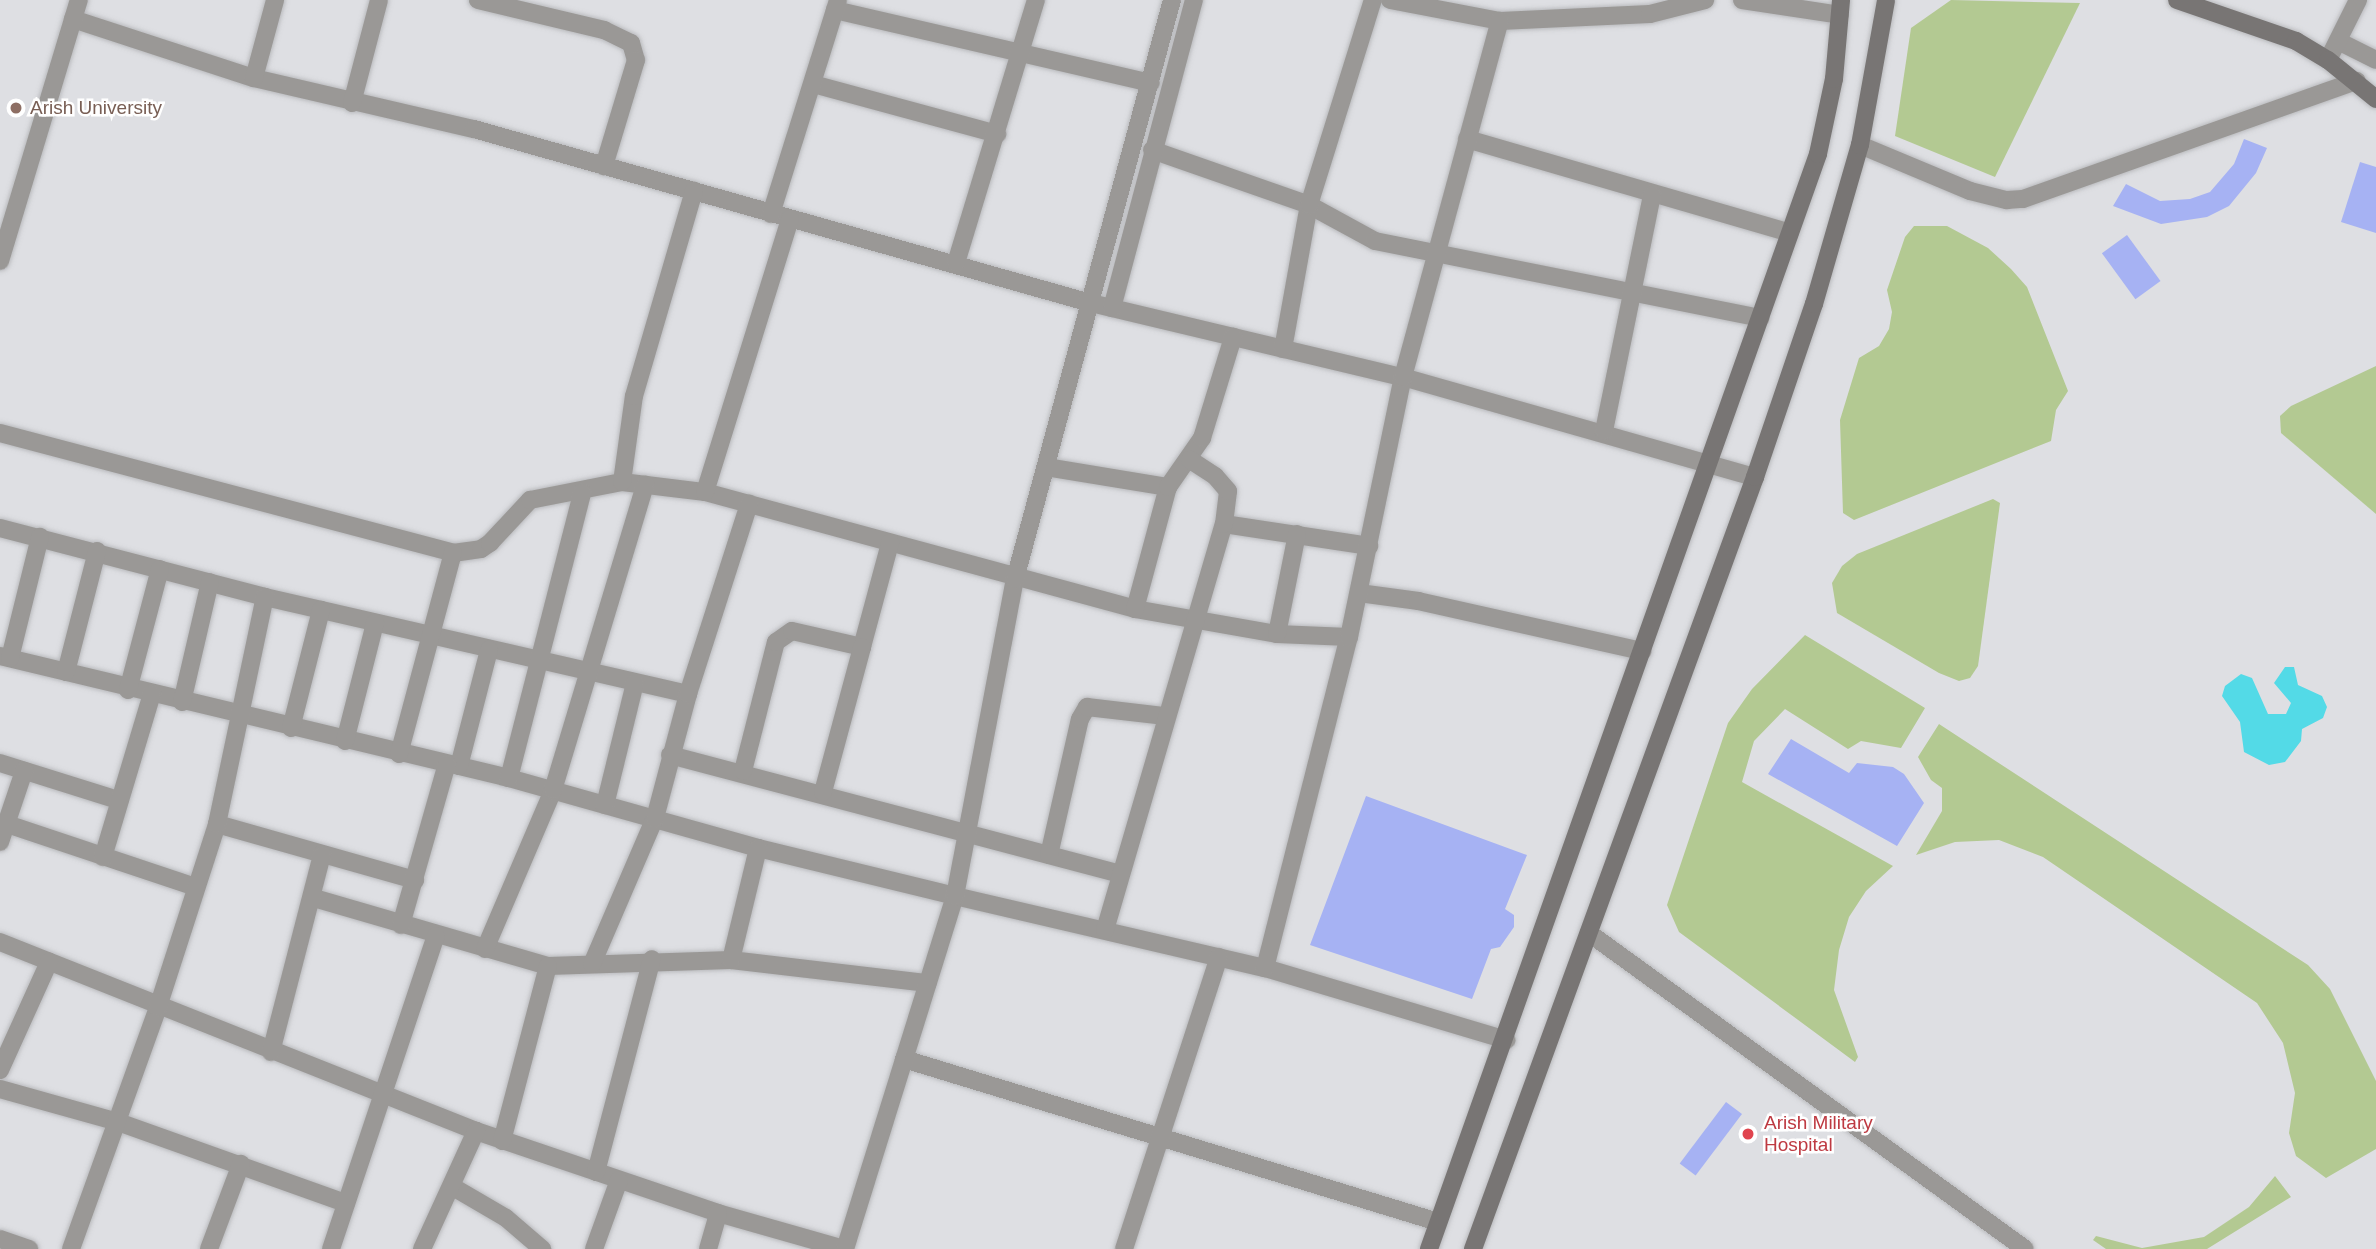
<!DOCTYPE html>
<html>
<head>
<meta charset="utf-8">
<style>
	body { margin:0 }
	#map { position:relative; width:2376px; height:1249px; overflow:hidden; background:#dedfe3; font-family:Arial,sans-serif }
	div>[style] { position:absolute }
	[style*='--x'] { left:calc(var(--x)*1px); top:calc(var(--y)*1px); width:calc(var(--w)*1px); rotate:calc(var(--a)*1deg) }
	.green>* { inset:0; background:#b3c992 }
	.water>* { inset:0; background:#53dae7 }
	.building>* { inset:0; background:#a6b2f3; transform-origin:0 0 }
	.roads { filter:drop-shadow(0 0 2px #babbbe) drop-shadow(0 0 2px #babbbe) }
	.street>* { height:18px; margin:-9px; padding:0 9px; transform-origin:9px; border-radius:9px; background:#9a9896 }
	.secondary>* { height:18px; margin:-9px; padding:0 9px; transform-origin:9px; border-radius:9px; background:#787574 }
	.dots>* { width:19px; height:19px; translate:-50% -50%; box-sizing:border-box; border:4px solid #fff; border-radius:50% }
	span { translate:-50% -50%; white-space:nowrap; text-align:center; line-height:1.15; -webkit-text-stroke:5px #fff; paint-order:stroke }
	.education-label { font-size:19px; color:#785e54 }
	.left { translate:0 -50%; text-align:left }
	.health-label { font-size:19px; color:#be3a42 }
</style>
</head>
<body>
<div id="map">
	<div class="green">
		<div style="clip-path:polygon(1951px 0,2080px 3px,1995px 177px,1895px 136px,1911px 28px)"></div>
		<div style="clip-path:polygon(1914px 226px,1947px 226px,1988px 248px,2011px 269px,2027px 287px,2068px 391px,2056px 410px,2051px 441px,1854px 520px,1843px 513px,1840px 420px,1859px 358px,1879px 346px,1889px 329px,1892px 312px,1887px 290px,1905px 237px)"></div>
		<div style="clip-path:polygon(2376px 366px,2376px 514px,2281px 433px,2280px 416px,2291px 406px)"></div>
		<div style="clip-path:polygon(1993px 499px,2000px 503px,1978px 666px,1970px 678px,1959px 681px,1939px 673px,1837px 613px,1832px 583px,1842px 566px,1857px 554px)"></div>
		<div style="clip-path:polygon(1805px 635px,1925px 708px,1901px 748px,1861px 741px,1848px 749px,1785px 709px,1754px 741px,1742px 782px,1893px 866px,1866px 891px,1849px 917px,1839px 950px,1834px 990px,1858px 1057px,1855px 1062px,1679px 932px,1667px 905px,1728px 723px,1752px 689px)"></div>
		<div style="clip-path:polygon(1939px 724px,2308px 965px,2330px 989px,2376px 1081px,2376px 1149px,2326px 1178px,2296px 1156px,2289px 1133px,2295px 1093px,2283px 1043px,2257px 1003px,2043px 857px,1999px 840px,1955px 842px,1916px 855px,1942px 811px,1942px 788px,1931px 780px,1918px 757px)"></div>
		<div style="clip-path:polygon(2275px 1176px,2291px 1197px,2207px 1249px,2106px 1249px,2093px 1240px,2096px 1236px,2142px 1248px,2204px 1237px,2249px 1207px)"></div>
	</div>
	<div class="water">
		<div style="clip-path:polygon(2285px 667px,2294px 667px,2298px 685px,2322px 696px,2327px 707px,2323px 718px,2302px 729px,2301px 741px,2285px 762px,2269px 765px,2244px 752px,2240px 722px,2222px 696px,2225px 686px,2241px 674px,2252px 678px,2268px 714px,2286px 714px,2291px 703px,2274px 683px)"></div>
	</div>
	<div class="building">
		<div style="clip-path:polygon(2244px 139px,2267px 148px,2256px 173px,2229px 206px,2207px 217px,2161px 224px,2113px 206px,2126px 184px,2160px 201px,2190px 199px,2210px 192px,2234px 164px)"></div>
		<div style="clip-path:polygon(2360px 162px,2376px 167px,2376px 233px,2341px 222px)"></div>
		<div style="left:2127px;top:235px;width:57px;height:31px;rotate:54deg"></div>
		<div style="clip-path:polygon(1791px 739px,1849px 773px,1857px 763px,1893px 767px,1904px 774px,1924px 803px,1897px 846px,1768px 774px)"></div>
		<div style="clip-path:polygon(1366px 796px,1527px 855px,1505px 909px,1514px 915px,1514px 927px,1500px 947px,1491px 949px,1472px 999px,1310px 945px)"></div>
		<div style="left:1726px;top:1102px;width:20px;height:77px;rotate:37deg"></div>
	</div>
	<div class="roads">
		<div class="street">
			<div style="--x:478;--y:0;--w:130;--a:13.4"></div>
			<div style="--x:604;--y:30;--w:30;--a:26"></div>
			<div style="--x:631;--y:43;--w:18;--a:74"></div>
			<div style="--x:636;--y:60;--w:111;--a:106.8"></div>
			<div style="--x:1390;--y:0;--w:112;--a:10.8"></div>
			<div style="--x:1500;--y:21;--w:150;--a:-2.7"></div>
			<div style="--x:1650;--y:14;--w:57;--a:-14.3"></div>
			<div style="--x:1742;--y:0;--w:99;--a:8.7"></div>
			<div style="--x:835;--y:10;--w:324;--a:13"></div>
			<div style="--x:73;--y:19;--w:190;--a:18.1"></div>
			<div style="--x:254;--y:78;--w:226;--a:13.1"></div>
			<div style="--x:474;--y:129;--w:637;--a:15.76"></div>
			<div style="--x:1087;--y:302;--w:325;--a:13.4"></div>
			<div style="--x:1403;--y:377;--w:366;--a:15.9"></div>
			<div style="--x:2338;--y:41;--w:42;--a:26.6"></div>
			<div style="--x:2328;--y:60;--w:67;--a:-63.4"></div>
			<div style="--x:254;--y:78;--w:81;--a:-74.9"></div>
			<div style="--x:813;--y:84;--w:191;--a:15.2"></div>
			<div style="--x:352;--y:103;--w:106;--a:-75.3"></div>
			<div style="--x:1467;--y:139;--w:336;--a:16.2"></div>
			<div style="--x:1860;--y:145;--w:119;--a:22.7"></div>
			<div style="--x:1970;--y:191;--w:38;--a:14"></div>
			<div style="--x:2007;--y:200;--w:16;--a:-4"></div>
			<div style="--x:2023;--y:199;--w:354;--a:-19.5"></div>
			<div style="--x:1152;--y:150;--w:166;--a:19.3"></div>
			<div style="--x:1309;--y:205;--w:75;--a:28.6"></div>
			<div style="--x:1375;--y:241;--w:393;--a:11.3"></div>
			<div style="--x:771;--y:214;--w:224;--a:-72.6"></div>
			<div style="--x:0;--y:261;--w:273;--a:-73.2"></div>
			<div style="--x:956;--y:263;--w:275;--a:-73.1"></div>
			<div style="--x:1112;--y:308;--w:319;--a:-75.1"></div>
			<div style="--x:1283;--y:349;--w:146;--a:-79.8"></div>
			<div style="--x:1309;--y:205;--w:215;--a:-72.7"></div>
			<div style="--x:1604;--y:431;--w:241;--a:-78.5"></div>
			<div style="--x:0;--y:433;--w:469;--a:14.8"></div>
			<div style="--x:453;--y:553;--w:28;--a:-8"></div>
			<div style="--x:481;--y:549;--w:11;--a:-34"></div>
			<div style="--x:490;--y:543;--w:59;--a:-47.1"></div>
			<div style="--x:530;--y:500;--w:94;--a:-11.1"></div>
			<div style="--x:622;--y:482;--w:84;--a:6.9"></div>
			<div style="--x:705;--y:492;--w:446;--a:15.2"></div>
			<div style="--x:1135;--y:609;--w:144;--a:10"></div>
			<div style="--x:1277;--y:634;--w:72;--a:2.4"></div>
			<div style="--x:1046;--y:467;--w:124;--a:9.3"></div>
			<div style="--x:622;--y:482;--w:87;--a:-82.1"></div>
			<div style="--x:634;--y:396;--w:214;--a:-73.7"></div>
			<div style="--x:705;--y:492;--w:286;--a:-72.7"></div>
			<div style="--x:1224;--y:524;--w:147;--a:8.6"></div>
			<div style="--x:0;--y:528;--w:274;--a:14.6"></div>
			<div style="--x:265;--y:597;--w:434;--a:12.9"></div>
			<div style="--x:1359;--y:593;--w:60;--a:7.7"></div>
			<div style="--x:1418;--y:601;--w:230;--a:12.6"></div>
			<div style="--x:1135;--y:609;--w:126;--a:-74.9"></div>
			<div style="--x:1168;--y:487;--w:60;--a:-55.2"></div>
			<div style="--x:1202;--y:438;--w:106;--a:-72.9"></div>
			<div style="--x:1277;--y:634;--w:102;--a:-78.7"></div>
			<div style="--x:0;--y:656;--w:523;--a:13.48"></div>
			<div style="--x:509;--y:778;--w:259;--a:15.7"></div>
			<div style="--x:758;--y:848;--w:203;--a:13.7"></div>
			<div style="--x:955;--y:896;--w:318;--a:13.1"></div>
			<div style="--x:1265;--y:968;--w:252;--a:16.6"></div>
			<div style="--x:10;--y:658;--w:125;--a:-76.1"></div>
			<div style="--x:66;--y:672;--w:125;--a:-75.6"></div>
			<div style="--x:128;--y:690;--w:125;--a:-75.2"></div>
			<div style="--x:182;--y:702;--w:123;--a:-76.9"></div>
			<div style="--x:291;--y:728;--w:122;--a:-75.7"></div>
			<div style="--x:345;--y:741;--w:122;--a:-75.7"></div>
			<div style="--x:399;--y:754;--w:208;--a:-75"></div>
			<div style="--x:670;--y:755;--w:466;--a:14.8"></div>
			<div style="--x:0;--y:763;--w:124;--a:17.4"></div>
			<div style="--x:459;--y:766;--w:120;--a:-75.5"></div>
			<div style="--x:743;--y:771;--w:133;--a:-75.7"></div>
			<div style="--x:776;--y:642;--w:19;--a:-35"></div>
			<div style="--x:792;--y:631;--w:72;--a:12.9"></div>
			<div style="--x:862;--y:647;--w:108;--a:-74.9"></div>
			<div style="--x:509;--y:778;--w:294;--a:-75.6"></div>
			<div style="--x:823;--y:792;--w:150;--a:-74.9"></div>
			<div style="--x:605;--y:805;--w:126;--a:-76.2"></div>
			<div style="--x:7;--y:824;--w:198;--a:18.5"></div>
			<div style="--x:217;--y:824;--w:206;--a:15.8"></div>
			<div style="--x:0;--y:842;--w:75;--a:-71.3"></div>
			<div style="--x:1049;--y:855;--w:139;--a:-77.2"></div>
			<div style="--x:1080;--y:719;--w:14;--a:-60"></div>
			<div style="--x:1087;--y:707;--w:79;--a:6.6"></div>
			<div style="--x:103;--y:857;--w:170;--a:-73.3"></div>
			<div style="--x:314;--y:898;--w:244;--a:16.2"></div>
			<div style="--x:548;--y:966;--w:183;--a:-1.9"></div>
			<div style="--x:731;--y:960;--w:198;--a:6.7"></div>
			<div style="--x:401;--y:925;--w:167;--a:-74.1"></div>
			<div style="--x:1105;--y:930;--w:423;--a:-73.7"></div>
			<div style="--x:1224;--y:524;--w:33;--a:-83"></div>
			<div style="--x:1228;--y:491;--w:20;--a:-131"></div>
			<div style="--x:1215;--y:476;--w:30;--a:-147"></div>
			<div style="--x:1589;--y:933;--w:538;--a:35.93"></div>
			<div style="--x:0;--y:942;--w:512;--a:21.66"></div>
			<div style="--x:476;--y:1131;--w:256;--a:18.7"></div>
			<div style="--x:718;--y:1213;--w:131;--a:15.9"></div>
			<div style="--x:485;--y:949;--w:173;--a:-66.8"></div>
			<div style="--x:553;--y:790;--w:319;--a:-73.2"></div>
			<div style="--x:731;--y:960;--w:115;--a:-76.4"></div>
			<div style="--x:592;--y:964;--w:159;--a:-66.7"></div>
			<div style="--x:655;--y:818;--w:128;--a:-75.1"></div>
			<div style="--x:688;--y:694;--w:200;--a:-72.2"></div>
			<div style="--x:1265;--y:968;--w:341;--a:-75.8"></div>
			<div style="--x:1349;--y:637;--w:266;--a:-78.3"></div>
			<div style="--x:1403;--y:377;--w:369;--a:-74.8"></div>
			<div style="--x:271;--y:1052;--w:203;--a:-75.5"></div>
			<div style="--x:904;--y:1059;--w:558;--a:16.97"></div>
			<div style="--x:0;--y:1070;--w:119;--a:-65.6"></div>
			<div style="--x:0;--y:1089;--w:123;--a:15.6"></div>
			<div style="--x:118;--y:1122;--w:242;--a:19.6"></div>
			<div style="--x:502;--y:1141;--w:181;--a:-75.3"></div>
			<div style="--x:596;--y:1172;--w:220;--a:-75.3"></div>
			<div style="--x:453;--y:1187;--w:61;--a:30.3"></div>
			<div style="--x:506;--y:1218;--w:48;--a:40.7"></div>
			<div style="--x:0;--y:1239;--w:31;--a:19"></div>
			<div style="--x:71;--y:1249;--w:257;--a:-70.2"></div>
			<div style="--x:158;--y:1007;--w:192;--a:-72.1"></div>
			<div style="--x:217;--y:824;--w:232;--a:-78.1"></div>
			<div style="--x:209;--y:1249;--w:91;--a:-69.4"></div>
			<div style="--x:331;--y:1249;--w:330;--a:-71.5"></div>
			<div style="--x:422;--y:1249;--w:130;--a:-65.4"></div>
			<div style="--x:594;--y:1249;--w:73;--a:-70.1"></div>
			<div style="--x:708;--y:1249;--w:37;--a:-74"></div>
			<div style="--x:845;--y:1249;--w:370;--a:-72.7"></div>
			<div style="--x:955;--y:896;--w:323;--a:-79.3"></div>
			<div style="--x:1015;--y:579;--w:600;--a:-74.83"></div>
			<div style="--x:1124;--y:1249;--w:307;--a:-72"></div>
		</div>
		<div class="secondary">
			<div style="--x:2177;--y:0;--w:126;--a:19"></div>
			<div style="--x:2296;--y:41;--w:37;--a:31"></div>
			<div style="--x:2328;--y:60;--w:62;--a:39.1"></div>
			<div style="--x:1429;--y:1249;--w:1162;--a:-70.44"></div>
			<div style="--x:1818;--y:154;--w:77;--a:-78"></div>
			<div style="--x:1834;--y:79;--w:79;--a:-84.9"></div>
			<div style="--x:1473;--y:1249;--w:822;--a:-69.93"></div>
			<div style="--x:1755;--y:477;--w:183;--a:-71.2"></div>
			<div style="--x:1814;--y:304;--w:166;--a:-73.9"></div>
			<div style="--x:1860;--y:145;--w:147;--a:-79.8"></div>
		</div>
	</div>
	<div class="dots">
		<div style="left:16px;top:108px;background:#8d6e63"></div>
		<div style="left:1748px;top:1134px;background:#e0444e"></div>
	</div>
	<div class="education-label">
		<span class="left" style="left:30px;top:108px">Arish University</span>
	</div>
	<div class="health-label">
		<span class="left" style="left:1764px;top:1134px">Arish Military<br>Hospital</span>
	</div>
</div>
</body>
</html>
